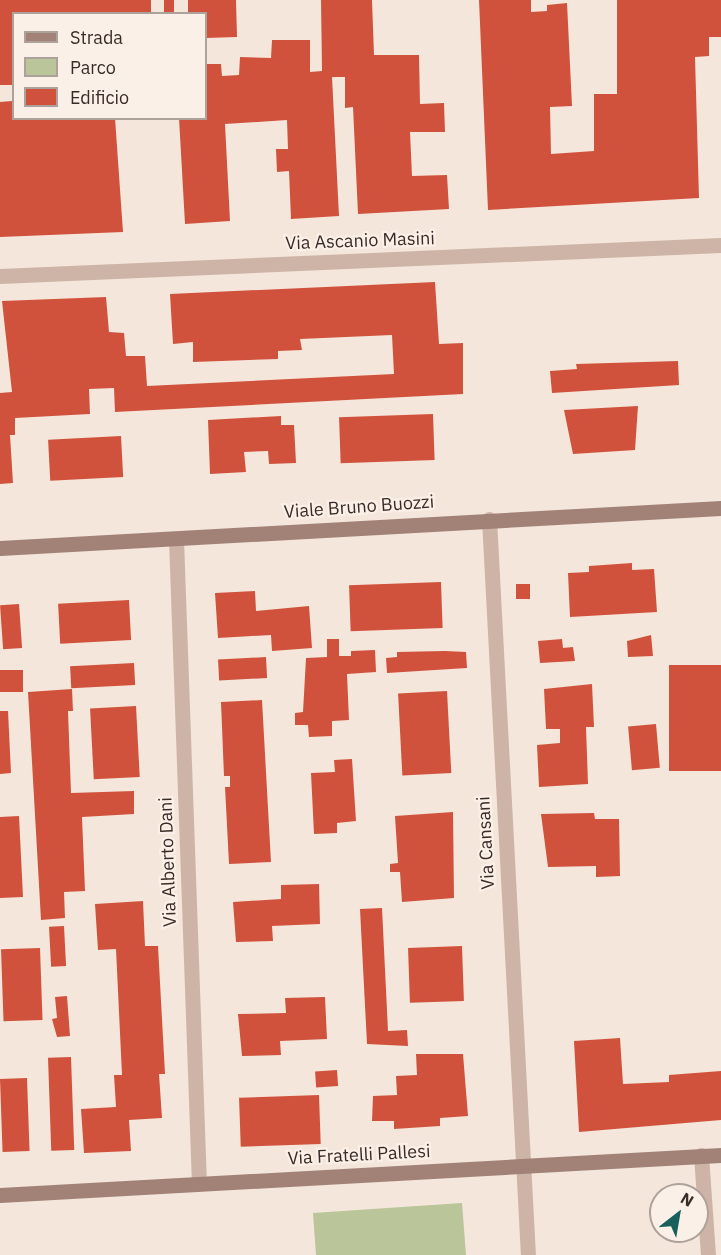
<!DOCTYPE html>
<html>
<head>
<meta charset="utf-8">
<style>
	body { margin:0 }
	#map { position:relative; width:721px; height:1255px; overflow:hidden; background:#f4e6db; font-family:"IBM Plex Sans",sans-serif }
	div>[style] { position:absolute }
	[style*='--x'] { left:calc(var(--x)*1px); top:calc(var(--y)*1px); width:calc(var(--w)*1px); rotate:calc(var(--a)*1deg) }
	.green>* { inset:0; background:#bac599 }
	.building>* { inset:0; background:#d1523c; transform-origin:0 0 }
	.minor>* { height:15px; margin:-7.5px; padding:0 7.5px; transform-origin:7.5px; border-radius:7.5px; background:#ceb4a6 }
	.secondary>* { height:15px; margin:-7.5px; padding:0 7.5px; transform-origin:7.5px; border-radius:7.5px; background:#a28277 }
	span { translate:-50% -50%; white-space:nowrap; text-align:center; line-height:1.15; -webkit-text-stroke:4.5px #fbf0e8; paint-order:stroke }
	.street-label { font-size:18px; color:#392b27 }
	.legend { position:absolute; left:12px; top:12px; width:195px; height:108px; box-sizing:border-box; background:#fbf0e8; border:2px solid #ada19b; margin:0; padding:8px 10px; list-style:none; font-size:18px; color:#392b27 }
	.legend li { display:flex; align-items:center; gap:12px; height:30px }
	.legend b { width:30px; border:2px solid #ada19b }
	.north { position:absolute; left:649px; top:1183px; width:60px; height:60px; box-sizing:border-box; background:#fbf0e8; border:2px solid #ada19b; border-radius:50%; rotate:31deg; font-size:16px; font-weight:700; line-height:24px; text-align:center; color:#392b27 }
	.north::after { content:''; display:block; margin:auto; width:21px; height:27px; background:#195f5c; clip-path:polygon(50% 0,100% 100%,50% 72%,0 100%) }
</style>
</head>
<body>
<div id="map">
	<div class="green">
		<div style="clip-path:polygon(462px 1203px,466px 1255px,316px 1255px,313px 1213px)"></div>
	</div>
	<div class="building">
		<div style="clip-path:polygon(0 0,151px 0,151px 13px,14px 14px,14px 85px,0 85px)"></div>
		<div style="left:164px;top:0;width:10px;height:14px"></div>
		<div style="clip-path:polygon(188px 0,236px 0,237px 37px,206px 38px,206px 14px,188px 14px)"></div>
		<div style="clip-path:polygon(321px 0,372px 0,374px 55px,419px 55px,420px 104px,444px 103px,445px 132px,410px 132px,412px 176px,447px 175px,449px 209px,358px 214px,353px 107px,345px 108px,345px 77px,332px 77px,339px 216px,291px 219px,289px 171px,277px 172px,276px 149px,288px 149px,287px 120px,225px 124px,230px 221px,185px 224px,179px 118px,206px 118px,206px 64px,221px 64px,222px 76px,239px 75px,240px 57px,271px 58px,272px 40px,310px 40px,310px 72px,322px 71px)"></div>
		<div style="clip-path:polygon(479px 0,531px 0,531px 12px,547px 11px,547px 5px,567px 3px,572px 106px,550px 107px,551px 154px,594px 151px,594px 94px,617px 94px,617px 0,721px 0,721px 37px,709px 37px,709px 56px,695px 57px,699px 198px,488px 210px)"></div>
		<div style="clip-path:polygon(12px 101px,14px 118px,115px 118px,123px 232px,0 237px,0 102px)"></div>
		<div style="clip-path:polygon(435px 282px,439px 344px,463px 343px,463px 394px,115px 412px,114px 388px,89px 389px,90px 414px,15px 418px,15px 435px,10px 435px,13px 483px,0 484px,0 393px,12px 392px,2px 301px,106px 297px,109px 332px,124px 333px,126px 356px,145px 356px,147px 386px,394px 374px,392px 335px,300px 339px,302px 350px,278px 351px,278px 359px,193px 362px,193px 342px,173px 344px,170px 294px)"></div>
		<div style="clip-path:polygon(678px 361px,679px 385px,552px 393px,550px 371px,577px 369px,576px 364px)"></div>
		<div style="clip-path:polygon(638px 406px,635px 450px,573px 454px,564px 410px)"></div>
		<div style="left:433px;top:414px;width:46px;height:94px;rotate:88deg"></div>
		<div style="clip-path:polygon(281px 416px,281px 425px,294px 425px,296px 463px,269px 464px,268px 451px,244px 452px,246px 472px,210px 474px,208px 420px)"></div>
		<div style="left:121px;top:436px;width:41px;height:73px;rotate:87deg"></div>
		<div style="clip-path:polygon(632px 563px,632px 570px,654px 569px,657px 612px,570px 617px,568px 573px,589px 572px,589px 566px)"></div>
		<div style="left:441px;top:582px;width:46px;height:92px;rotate:88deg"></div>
		<div style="left:516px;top:584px;width:14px;height:15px"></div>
		<div style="clip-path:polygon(255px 591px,256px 611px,309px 606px,312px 648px,272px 651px,271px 635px,218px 638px,215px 593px)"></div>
		<div style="left:129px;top:600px;width:40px;height:71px;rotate:87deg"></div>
		<div style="left:19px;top:604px;width:44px;height:19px;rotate:86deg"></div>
		<div style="clip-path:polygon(651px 635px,653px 656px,628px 657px,627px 641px)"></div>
		<div style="clip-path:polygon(327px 639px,339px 639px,339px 656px,351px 656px,351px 651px,375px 650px,376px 672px,347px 674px,349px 720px,332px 721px,332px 736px,309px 737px,308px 725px,295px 725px,295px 713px,303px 712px,306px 658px,327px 657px)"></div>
		<div style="clip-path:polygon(562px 639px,563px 648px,573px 647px,575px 661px,540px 663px,538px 641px)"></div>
		<div style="clip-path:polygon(445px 651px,466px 652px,467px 668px,387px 673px,386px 658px,397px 657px,397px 652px)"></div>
		<div style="left:266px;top:657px;width:21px;height:48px;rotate:87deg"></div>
		<div style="left:134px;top:663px;width:22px;height:64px;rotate:87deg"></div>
		<div style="left:721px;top:665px;width:106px;height:52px;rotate:90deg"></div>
		<div style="left:0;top:670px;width:23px;height:22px"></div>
		<div style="clip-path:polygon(592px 684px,594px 727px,586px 727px,588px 784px,539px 787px,537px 745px,560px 743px,560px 729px,546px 729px,544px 689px)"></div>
		<div style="clip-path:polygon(72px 689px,73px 711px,68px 711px,71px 793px,134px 791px,134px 814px,82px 817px,85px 891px,64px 892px,65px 918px,41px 920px,28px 692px)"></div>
		<div style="left:447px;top:691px;width:82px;height:49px;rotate:87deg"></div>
		<div style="clip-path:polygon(262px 700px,271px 862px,229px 864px,225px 787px,230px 787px,230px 776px,224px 776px,221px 702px)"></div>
		<div style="left:136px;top:706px;width:71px;height:46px;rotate:87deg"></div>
		<div style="clip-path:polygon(0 711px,8px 711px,11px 773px,0 774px)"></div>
		<div style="left:656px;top:724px;width:44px;height:28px;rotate:85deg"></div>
		<div style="clip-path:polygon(352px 759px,356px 821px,337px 823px,337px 833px,314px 834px,311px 773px,335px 772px,334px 760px)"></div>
		<div style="clip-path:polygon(453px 812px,454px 898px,402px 902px,400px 872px,390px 872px,390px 864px,398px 863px,395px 816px)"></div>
		<div style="clip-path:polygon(594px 813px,595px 819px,619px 819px,620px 876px,596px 877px,596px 866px,548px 867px,541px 814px)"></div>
		<div style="clip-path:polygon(19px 816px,23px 897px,0 898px,0 817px)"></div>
		<div style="clip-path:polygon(319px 884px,320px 924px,272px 926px,273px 941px,236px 942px,233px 902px,281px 899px,281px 885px)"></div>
		<div style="clip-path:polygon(143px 901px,145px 946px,158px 946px,165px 1074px,159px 1074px,162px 1118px,129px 1120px,131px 1151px,84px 1153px,81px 1109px,116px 1107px,114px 1075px,122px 1075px,116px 949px,98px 950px,95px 904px)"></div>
		<div style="clip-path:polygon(382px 908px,388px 1031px,407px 1030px,408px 1046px,367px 1044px,360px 909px)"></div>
		<div style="left:64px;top:926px;width:40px;height:15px;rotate:87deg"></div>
		<div style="left:462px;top:946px;width:55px;height:54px;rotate:88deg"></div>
		<div style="left:40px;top:948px;width:72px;height:39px;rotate:88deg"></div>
		<div style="clip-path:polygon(67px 996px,70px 1036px,57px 1037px,52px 1019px,57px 1018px,55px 997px)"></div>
		<div style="clip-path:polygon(325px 997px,327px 1039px,280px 1041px,281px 1055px,242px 1056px,238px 1014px,286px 1013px,285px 998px)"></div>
		<div style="clip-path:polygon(620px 1038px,623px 1084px,669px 1082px,669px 1075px,721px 1071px,721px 1120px,579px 1132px,574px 1041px)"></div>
		<div style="clip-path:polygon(416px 1054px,463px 1054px,468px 1116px,440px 1118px,440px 1126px,394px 1129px,394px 1121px,372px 1121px,373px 1096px,397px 1095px,396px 1076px,417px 1075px)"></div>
		<div style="left:71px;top:1057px;width:93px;height:23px;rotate:88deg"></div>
		<div style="left:337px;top:1070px;width:16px;height:22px;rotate:86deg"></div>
		<div style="left:27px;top:1078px;width:73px;height:27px;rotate:88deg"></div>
		<div style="left:319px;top:1095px;width:49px;height:80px;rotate:88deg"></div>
	</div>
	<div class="minor">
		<div style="--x:0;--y:276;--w:722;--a:-2.46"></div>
		<div style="--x:489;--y:519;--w:737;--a:86.97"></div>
		<div style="--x:176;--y:539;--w:645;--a:87.96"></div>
		<div style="--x:701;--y:1155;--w:100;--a:86"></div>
	</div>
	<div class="secondary">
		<div style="--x:0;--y:548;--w:722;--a:-3.18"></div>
		<div style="--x:0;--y:1195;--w:722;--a:-3.18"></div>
	</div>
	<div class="street-label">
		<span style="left:360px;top:241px;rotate:-2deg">Via Ascanio Masini</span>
		<span style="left:359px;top:507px;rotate:-4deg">Viale Bruno Buozzi</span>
		<span style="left:486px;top:843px;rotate:-93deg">Via Cansani</span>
		<span style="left:168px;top:862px;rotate:-92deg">Via Alberto Dani</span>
		<span style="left:359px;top:1155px;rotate:-3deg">Via Fratelli Pallesi</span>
	</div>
	<ul class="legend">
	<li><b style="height:8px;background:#a28277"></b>Strada</li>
	<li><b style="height:16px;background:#bac599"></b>Parco</li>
	<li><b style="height:16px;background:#d1523c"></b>Edificio</li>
	</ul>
	<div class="north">N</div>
</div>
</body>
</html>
